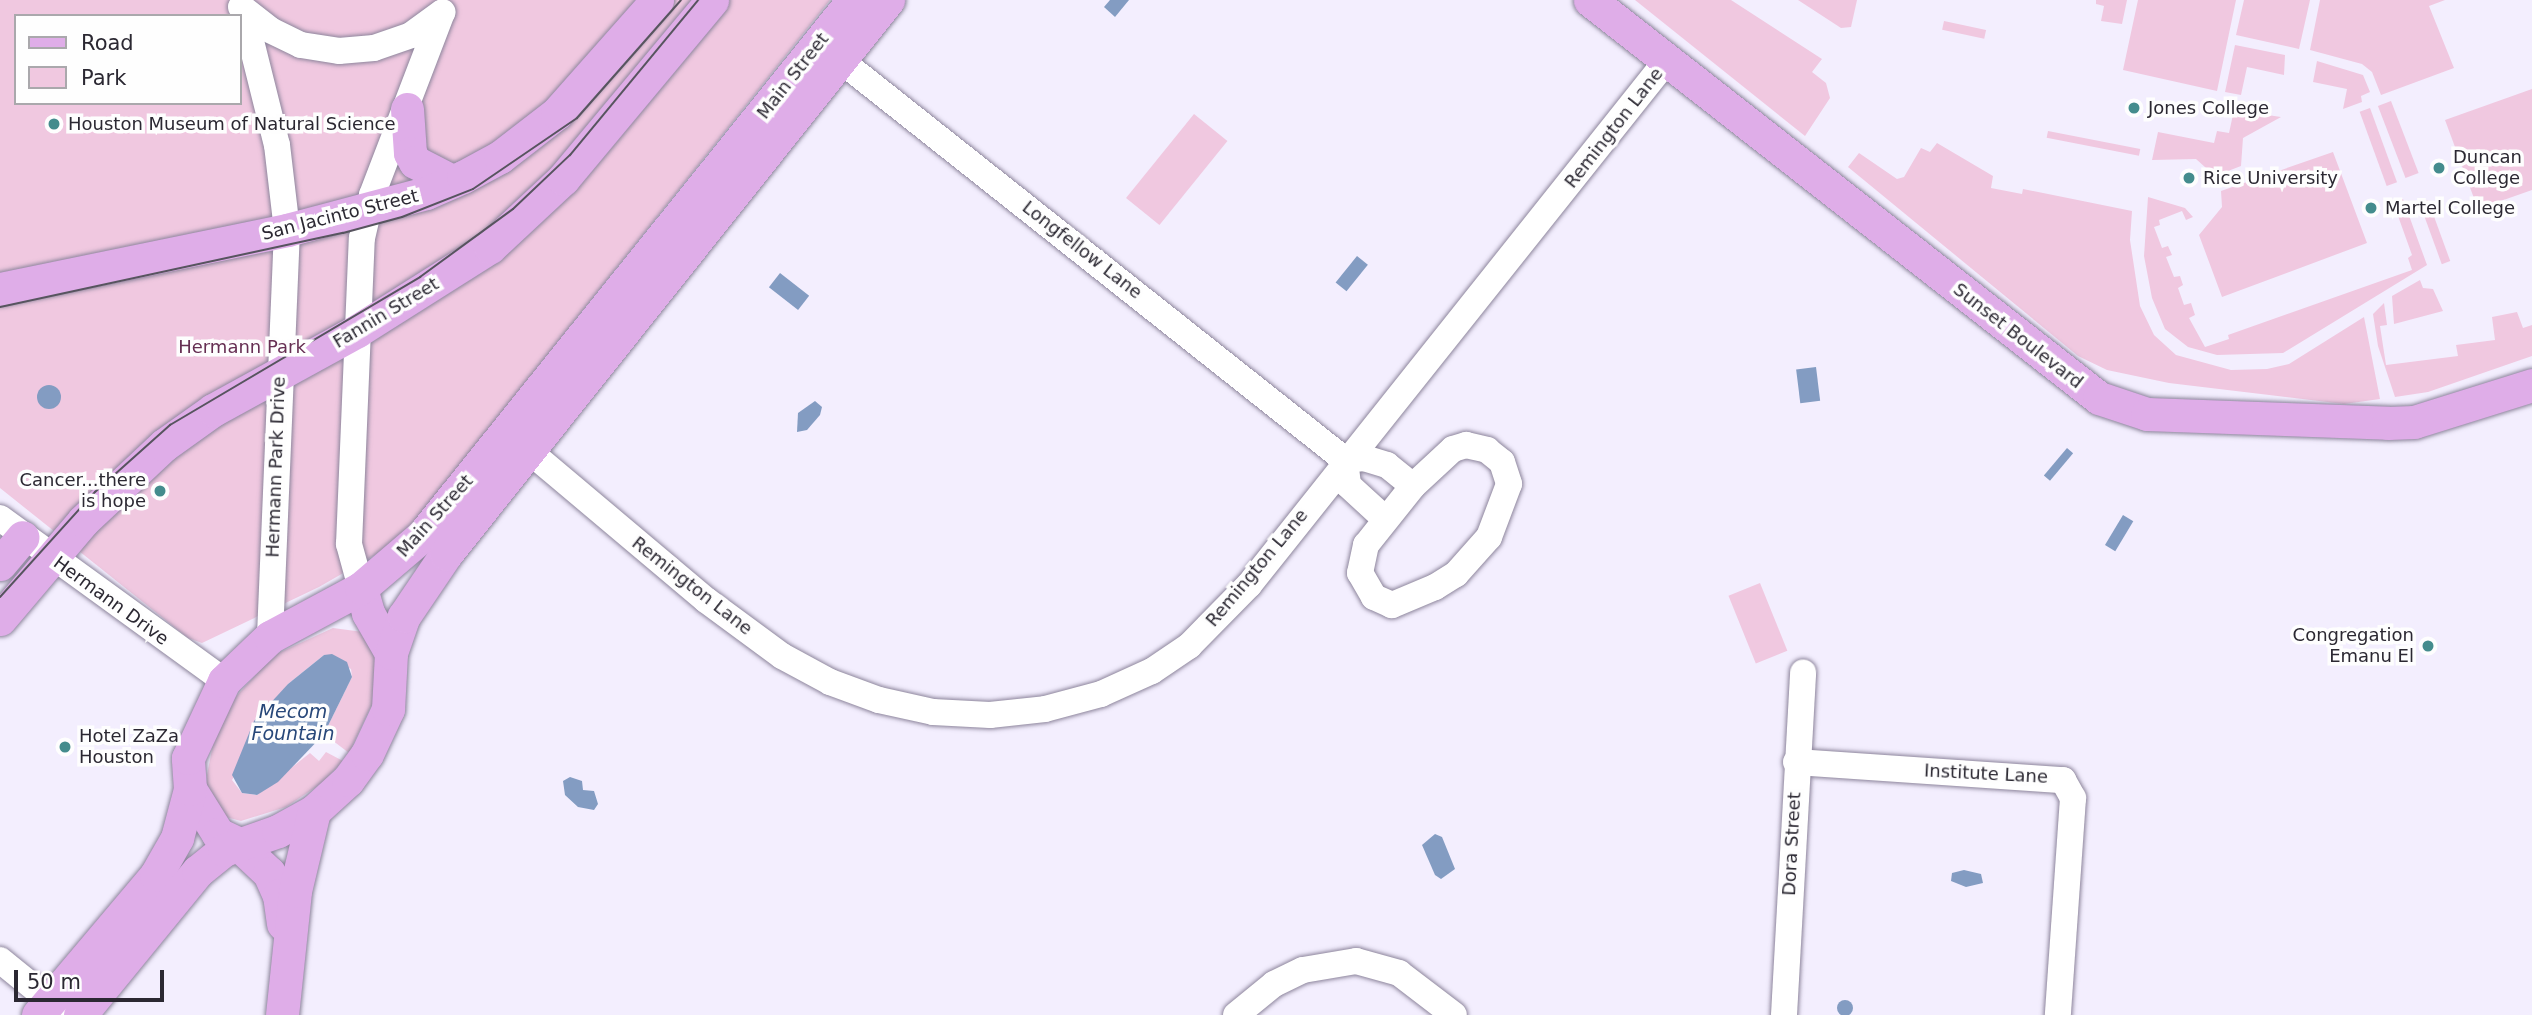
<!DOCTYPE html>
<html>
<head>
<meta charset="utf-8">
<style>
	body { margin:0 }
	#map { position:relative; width:2532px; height:1015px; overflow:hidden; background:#f3eefe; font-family:"DejaVu Sans",sans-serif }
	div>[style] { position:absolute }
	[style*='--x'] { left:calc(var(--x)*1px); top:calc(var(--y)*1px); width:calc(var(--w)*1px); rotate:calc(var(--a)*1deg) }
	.green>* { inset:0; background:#f0c8e0; transform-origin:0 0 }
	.water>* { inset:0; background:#839cc2; transform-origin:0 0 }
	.round { border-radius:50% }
	.roads { filter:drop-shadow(0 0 2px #8d859c) drop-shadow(0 0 2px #8d859c) }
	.minor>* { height:26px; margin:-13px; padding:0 13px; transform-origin:13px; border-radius:13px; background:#fff }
	.major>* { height:33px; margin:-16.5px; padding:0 16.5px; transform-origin:16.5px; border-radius:16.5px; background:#dfade8 }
	.tram>* { height:2px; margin:-1px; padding:0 1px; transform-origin:1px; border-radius:1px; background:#57545f }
	.dots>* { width:19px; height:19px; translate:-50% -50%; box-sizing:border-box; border:4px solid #fefefe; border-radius:50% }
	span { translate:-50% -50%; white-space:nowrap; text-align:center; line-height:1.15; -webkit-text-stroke:7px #fefefe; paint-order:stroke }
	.street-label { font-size:18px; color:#2b2832 }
	.poi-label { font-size:18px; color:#2b2832 }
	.left { translate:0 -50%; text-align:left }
	.right { translate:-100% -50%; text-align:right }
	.park-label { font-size:18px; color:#662f53 }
	.water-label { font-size:19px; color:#274779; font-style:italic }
	.legend { position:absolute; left:14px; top:14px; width:228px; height:91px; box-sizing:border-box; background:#fefefe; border:2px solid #aaa8ac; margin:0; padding:9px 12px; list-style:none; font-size:21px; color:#2b2832 }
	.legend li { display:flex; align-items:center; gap:14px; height:35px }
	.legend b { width:35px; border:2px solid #aaa8ac }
	.scale { position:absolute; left:14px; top:970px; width:150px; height:32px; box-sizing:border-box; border:4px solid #2b2832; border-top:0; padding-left:9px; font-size:21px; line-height:24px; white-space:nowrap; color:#2b2832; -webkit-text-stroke:5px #fefefe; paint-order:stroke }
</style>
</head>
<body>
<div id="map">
	<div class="green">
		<div style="clip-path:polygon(evenodd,0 0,830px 0,406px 532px,387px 548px,319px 587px,202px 643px,188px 638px,0 488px,0 0,16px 16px,240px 16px,240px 103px,16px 103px,16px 16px)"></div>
		<div style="clip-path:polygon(1635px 0,1731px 0,1822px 59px,1812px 72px,1826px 83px,1830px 98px,1805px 136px)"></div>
		<div style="clip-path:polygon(1798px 0,1857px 0,1851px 27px,1841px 28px)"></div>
		<div style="clip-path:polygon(2096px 0,2127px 0,2122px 24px,2101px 21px,2104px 6px,2096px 4px)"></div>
		<div style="clip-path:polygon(2138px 0,2236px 0,2217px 91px,2123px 70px)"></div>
		<div style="clip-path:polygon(2244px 0,2310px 0,2299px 49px,2236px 35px)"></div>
		<div style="clip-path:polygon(2320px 0,2445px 0,2429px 6px,2454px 68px,2381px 95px,2372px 72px,2362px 64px,2310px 50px)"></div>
		<div style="left:1944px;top:21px;width:43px;height:9px;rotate:12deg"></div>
		<div style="clip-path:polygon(2235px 45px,2285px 55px,2284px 75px,2247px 67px,2241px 95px,2225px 92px)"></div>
		<div style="clip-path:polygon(2317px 61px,2363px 75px,2370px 92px,2361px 96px,2362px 102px,2343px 109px,2347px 89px,2313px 82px)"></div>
		<div style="clip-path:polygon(2532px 89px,2532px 190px,2478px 209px,2445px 120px)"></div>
		<div style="left:2391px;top:101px;width:77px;height:14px;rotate:69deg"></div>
		<div style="left:2370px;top:108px;width:79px;height:11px;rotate:70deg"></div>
		<div style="clip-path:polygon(2234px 110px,2281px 117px,2243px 138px,2241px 166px,2215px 176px,2196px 159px,2152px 160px,2158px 132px,2214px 143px,2217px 131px,2229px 133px)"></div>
		<div style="left:1194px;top:114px;width:43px;height:108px;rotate:39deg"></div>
		<div style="left:2048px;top:131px;width:94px;height:7px;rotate:11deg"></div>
		<div style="clip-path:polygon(1937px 143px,1993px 176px,1991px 188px,2022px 194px,2023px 189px,2132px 211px,2130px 240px,2140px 306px,2154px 335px,2176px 355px,2231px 370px,2267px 369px,2289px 364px,2364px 317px,2380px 399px,2344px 404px,2169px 383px,2107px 370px,2078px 356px,1848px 167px,1859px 153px,1897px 179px,1904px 177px,1921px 148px,1930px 152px)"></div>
		<div style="clip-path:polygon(2333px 152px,2367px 243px,2222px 297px,2199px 235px,2222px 207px,2221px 191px)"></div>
		<div style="clip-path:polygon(2148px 197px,2185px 208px,2193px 217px,2186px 220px,2182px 211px,2159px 220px,2160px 225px,2154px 227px,2162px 248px,2168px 246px,2172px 255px,2166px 257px,2174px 277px,2180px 276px,2183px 285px,2178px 288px,2184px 305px,2191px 303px,2195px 315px,2189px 318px,2205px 347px,2229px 339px,2228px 335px,2412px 270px,2408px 258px,2412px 255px,2393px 202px,2403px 199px,2427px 265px,2283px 353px,2217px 355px,2188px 347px,2165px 329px,2152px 298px,2144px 256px)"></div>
		<div style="left:2428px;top:200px;width:65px;height:9px;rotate:70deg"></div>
		<div style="clip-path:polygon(2420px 280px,2423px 288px,2433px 289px,2443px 311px,2394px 324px,2392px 296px)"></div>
		<div style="clip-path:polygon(2384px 303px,2387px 325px,2380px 326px,2386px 365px,2458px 356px,2456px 345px,2495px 340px,2492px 317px,2517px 312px,2523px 328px,2532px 325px,2532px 356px,2428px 392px,2395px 397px,2378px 346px,2373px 314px)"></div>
		<div style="left:1760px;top:583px;width:73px;height:34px;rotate:68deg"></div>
		<div style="clip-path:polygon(333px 628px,363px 632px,377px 659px,372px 704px,349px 753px,324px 734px,352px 677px,351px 669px,324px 655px,288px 684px,232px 780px,242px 793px,257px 795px,310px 753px,319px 761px,326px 752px,343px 761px,322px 783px,286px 807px,241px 821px,222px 816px,207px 787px,207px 775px,213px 744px,231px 702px,274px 655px)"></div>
	</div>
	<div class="water">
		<div style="clip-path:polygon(1110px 0,1129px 0,1115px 17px,1104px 7px)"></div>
		<div style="left:1357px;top:256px;width:14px;height:34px;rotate:39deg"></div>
		<div style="left:780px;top:273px;width:37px;height:18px;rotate:38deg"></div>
		<div style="left:1816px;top:367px;width:34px;height:20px;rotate:83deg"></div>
		<div class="round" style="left:37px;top:385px;width:24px;height:24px"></div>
		<div style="clip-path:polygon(815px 401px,822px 407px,820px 415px,807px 430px,797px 432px,798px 413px)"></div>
		<div style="left:2067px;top:448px;width:8px;height:36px;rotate:40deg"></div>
		<div style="left:2123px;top:515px;width:12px;height:35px;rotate:31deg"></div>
		<div style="clip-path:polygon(332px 654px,347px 662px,352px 677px,324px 734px,278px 782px,257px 795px,242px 793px,232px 775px,254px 721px,288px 684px,324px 655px)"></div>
		<div style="clip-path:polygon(570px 777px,582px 781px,583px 790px,594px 791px,598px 804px,594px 810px,578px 807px,565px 795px,563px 781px)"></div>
		<div style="clip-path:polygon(1435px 834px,1442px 837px,1455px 869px,1441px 879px,1435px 875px,1422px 845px)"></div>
		<div style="clip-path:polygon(1964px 870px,1981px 874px,1983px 883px,1966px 887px,1951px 881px,1952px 873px)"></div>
		<div class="round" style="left:1837px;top:1000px;width:16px;height:16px"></div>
	</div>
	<div class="roads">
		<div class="minor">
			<div style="--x:241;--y:7;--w:37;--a:38"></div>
			<div style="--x:270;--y:30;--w:34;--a:26"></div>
			<div style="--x:301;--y:45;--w:38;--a:9"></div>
			<div style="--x:339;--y:51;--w:35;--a:-5"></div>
			<div style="--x:374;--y:48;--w:39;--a:-19"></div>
			<div style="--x:411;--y:35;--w:39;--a:-36"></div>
			<div style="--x:243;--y:9;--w:140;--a:76"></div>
			<div style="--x:277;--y:145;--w:86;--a:83.3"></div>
			<div style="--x:287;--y:230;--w:407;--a:92.4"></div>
			<div style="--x:825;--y:48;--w:663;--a:38.39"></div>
			<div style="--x:1466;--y:445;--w:22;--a:13"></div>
			<div style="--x:1487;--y:450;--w:19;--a:39"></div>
			<div style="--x:1502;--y:462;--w:23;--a:72"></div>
			<div style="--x:1509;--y:484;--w:57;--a:110.7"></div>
			<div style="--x:1489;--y:537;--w:50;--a:131.7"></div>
			<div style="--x:1456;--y:574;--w:25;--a:148"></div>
			<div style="--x:1435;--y:587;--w:47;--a:157.3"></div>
			<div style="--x:1392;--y:605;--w:20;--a:-156"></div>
			<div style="--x:1374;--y:597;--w:28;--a:-120"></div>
			<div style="--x:1360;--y:573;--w:29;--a:-78"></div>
			<div style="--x:1366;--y:545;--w:75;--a:-51.5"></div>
			<div style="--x:1413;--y:486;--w:54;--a:-42.8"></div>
			<div style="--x:1453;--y:449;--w:14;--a:-17"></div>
			<div style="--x:529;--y:451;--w:231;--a:40.1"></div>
			<div style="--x:706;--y:600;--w:94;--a:36.4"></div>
			<div style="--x:782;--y:656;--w:55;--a:28.4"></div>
			<div style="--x:830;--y:682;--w:52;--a:20.2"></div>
			<div style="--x:879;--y:700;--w:55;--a:12.5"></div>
			<div style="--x:933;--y:712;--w:57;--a:3"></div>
			<div style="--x:990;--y:715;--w:55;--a:-6.2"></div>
			<div style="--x:1045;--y:709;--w:58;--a:-15"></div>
			<div style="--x:1101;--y:694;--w:56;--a:-24.3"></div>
			<div style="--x:1152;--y:671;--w:45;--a:-34"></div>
			<div style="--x:1189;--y:646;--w:86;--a:-45.5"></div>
			<div style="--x:1249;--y:585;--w:671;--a:-51.47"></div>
			<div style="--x:1345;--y:460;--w:19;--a:-6"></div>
			<div style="--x:1364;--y:458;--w:24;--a:17"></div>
			<div style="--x:1387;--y:465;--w:33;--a:39"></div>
			<div style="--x:1345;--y:460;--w:25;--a:83"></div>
			<div style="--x:1348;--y:485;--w:49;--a:42.5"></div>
			<div style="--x:0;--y:518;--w:277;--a:36"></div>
			<div style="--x:361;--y:588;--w:46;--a:-105.3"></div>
			<div style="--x:349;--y:544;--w:306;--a:-87.6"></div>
			<div style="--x:362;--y:238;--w:44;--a:-76.9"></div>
			<div style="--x:372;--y:195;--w:195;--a:-69"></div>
			<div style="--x:1796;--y:762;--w:268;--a:3.9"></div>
			<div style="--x:2063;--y:780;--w:21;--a:61"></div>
			<div style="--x:2073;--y:798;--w:218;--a:94"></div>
			<div style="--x:0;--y:960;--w:82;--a:39.1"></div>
			<div style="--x:1236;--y:1015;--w:49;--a:-39.2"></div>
			<div style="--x:1274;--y:984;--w:32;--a:-26"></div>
			<div style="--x:1303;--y:970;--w:54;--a:-9.6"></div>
			<div style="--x:1356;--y:961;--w:45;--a:15.6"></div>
			<div style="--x:1399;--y:973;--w:69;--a:37.4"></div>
			<div style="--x:1784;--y:1015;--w:343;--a:-86.8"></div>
		</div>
		<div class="major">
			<div style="--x:1590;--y:0;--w:646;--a:38.02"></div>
			<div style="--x:2099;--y:398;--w:51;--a:18.4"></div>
			<div style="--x:2147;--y:414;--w:241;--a:2.1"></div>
			<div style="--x:2388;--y:423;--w:26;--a:-2"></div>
			<div style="--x:2414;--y:422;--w:124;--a:-17.4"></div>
			<div style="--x:407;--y:109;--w:44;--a:86.1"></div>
			<div style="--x:410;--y:153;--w:10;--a:61"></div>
			<div style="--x:415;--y:162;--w:42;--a:27.2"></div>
			<div style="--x:0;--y:289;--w:293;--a:-11.6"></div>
			<div style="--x:287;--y:230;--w:144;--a:-14.9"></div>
			<div style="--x:426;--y:193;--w:40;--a:-23.4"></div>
			<div style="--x:463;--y:177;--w:42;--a:-28.4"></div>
			<div style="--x:500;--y:157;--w:72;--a:-37.7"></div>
			<div style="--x:557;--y:113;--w:151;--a:-48.5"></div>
			<div style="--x:0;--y:564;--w:35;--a:-50"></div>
			<div style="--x:361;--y:588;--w:26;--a:74"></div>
			<div style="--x:368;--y:613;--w:46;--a:60.1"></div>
			<div style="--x:0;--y:619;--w:128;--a:-49.7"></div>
			<div style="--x:83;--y:521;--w:111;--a:-43.2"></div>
			<div style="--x:164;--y:445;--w:60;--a:-35.5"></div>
			<div style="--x:213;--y:410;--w:164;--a:-28.7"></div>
			<div style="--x:357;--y:331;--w:157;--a:-32.3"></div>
			<div style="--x:490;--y:247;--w:100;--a:-43"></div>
			<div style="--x:563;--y:179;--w:233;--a:-50.2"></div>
			<div style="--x:190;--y:789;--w:53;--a:58.1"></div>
			<div style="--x:218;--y:834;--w:21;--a:25"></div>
			<div style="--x:237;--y:843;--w:44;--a:43.2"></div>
			<div style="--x:269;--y:873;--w:24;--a:66"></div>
			<div style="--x:279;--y:895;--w:29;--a:82"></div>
			<div style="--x:38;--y:1015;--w:183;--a:-49.9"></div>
			<div style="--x:156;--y:875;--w:43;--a:-60.4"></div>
			<div style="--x:177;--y:838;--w:51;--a:-75.1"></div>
			<div style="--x:190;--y:789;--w:31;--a:-94"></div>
			<div style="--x:188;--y:758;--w:85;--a:-64.9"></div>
			<div style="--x:224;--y:681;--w:64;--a:-43.7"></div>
			<div style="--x:270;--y:637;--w:103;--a:-28.3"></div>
			<div style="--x:361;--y:588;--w:82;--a:-40.5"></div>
			<div style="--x:423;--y:535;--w:686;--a:-51.21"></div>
			<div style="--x:80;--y:1015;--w:186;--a:-50.7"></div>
			<div style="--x:198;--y:871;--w:33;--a:-39"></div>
			<div style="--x:224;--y:850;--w:57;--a:-19.4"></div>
			<div style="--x:278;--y:831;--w:41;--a:-29.1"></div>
			<div style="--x:314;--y:811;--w:46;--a:-42.4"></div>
			<div style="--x:348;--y:780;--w:32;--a:-54"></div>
			<div style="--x:367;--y:754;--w:50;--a:-65"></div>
			<div style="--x:388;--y:709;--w:56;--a:-86.9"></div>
			<div style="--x:391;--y:653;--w:39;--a:-71"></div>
			<div style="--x:404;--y:616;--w:75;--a:-55.9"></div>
			<div style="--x:446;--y:554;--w:709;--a:-51.42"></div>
			<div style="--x:282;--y:1015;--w:125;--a:-84"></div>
			<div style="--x:295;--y:891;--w:82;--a:-76.6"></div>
		</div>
	</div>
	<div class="tram">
		<div style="--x:0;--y:307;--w:351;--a:-12.2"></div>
		<div style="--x:343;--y:233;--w:61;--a:-15.2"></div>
		<div style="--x:402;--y:217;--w:76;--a:-21.5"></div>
		<div style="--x:473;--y:189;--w:126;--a:-34.3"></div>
		<div style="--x:577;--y:118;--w:157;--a:-48.6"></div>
		<div style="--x:0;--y:597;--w:142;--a:-47.9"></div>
		<div style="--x:95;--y:492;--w:101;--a:-41.8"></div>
		<div style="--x:170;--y:425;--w:291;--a:-30.6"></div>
		<div style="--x:420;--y:277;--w:115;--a:-36.2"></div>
		<div style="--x:513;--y:209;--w:79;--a:-43.5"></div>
		<div style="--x:570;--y:155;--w:201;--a:-50.4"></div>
	</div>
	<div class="dots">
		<div style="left:2134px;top:108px;background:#448c8d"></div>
		<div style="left:54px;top:124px;background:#448c8d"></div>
		<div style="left:2439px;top:168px;background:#448c8d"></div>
		<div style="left:2189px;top:178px;background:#448c8d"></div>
		<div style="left:2371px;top:208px;background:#448c8d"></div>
		<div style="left:160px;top:491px;background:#448c8d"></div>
		<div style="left:2428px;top:646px;background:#448c8d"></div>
		<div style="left:65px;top:747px;background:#448c8d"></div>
	</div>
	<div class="street-label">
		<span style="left:793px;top:76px;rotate:-52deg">Main Street</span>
		<span style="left:1614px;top:128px;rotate:-52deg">Remington Lane</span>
		<span style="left:340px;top:215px;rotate:-14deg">San Jacinto Street</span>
		<span style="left:1082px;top:250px;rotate:38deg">Longfellow Lane</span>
		<span style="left:386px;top:313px;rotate:-31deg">Fannin Street</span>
		<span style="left:2018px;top:336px;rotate:38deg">Sunset Boulevard</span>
		<span style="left:276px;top:467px;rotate:-88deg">Hermann Park Drive</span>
		<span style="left:435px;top:516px;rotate:-48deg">Main Street</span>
		<span style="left:1257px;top:568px;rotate:-50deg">Remington Lane</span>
		<span style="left:692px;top:586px;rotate:38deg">Remington Lane</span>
		<span style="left:111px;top:601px;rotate:36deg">Hermann Drive</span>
		<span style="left:1986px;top:774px;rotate:3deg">Institute Lane</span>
		<span style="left:1792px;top:844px;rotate:-87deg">Dora Street</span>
	</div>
	<div class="poi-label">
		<span class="left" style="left:2148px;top:108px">Jones College</span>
		<span class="left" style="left:68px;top:124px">Houston Museum of Natural Science</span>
		<span class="left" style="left:2453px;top:168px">Duncan<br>College</span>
		<span class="left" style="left:2203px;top:178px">Rice University</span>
		<span class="left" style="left:2385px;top:208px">Martel College</span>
		<span class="right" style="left:146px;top:491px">Cancer...there<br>is hope</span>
		<span class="right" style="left:2414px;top:646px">Congregation<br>Emanu El</span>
		<span class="left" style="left:79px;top:747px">Hotel ZaZa<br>Houston</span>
	</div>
	<div class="park-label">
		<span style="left:242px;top:347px">Hermann Park</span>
	</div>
	<div class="water-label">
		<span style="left:293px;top:723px">Mecom<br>Fountain</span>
	</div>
	<ul class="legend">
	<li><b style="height:9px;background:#dfade8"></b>Road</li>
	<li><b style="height:19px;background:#f0c8e0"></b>Park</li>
	</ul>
	<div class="scale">50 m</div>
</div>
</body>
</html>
